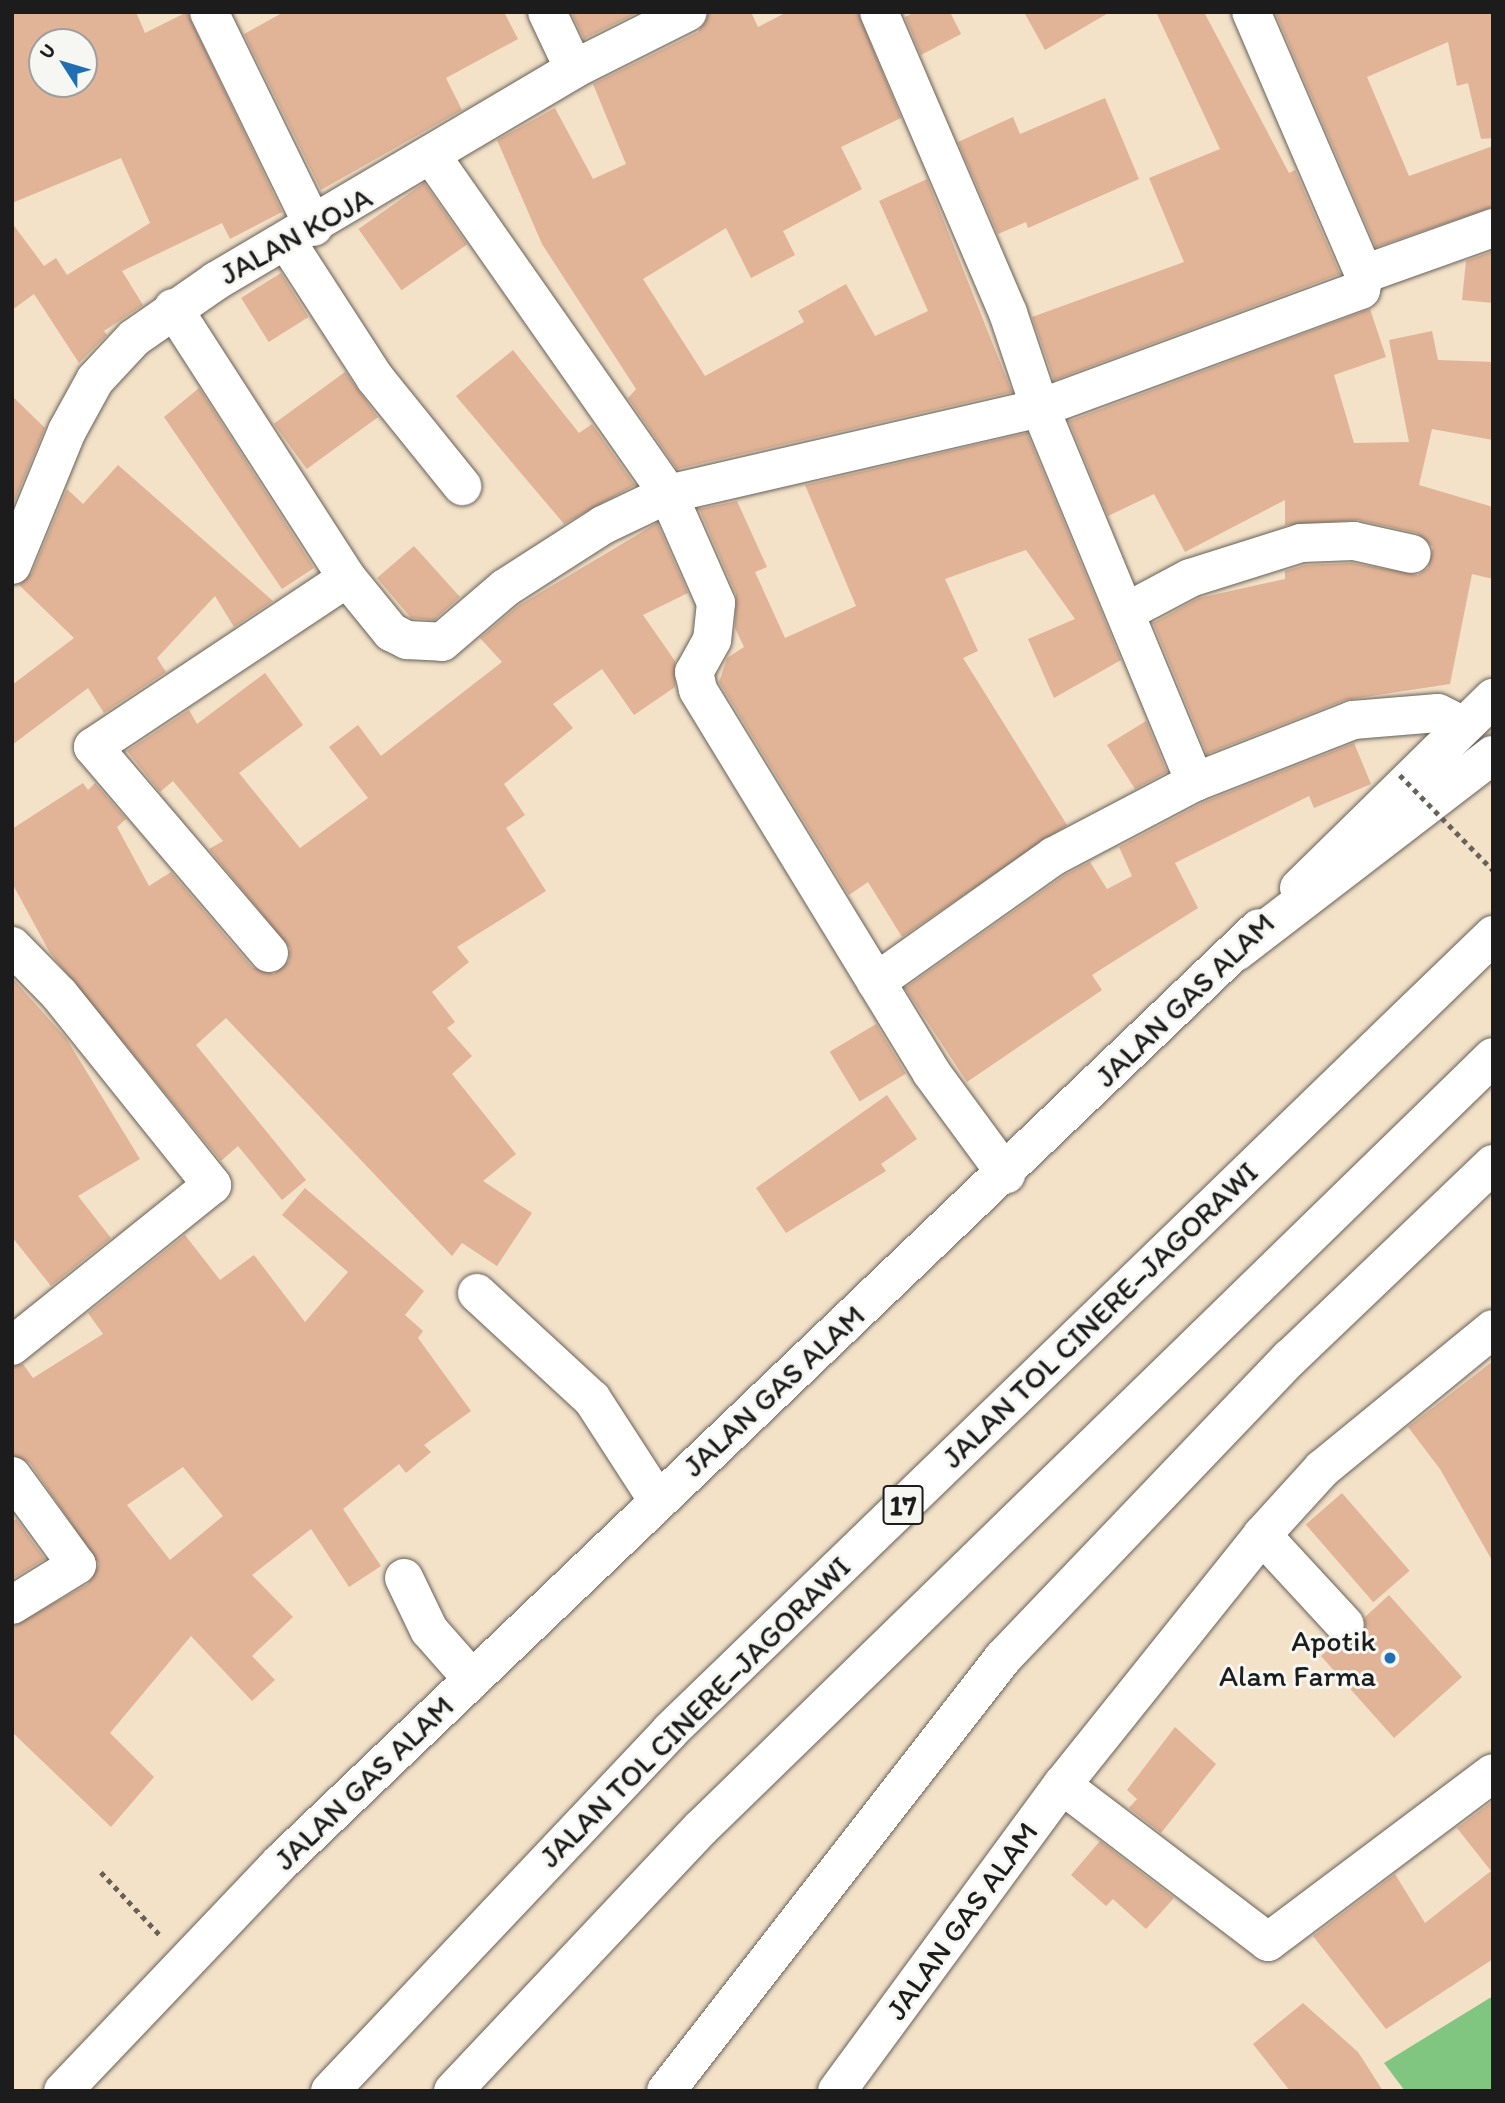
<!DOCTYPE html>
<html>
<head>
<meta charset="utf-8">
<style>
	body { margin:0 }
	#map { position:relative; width:1505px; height:2103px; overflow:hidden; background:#f3e1c8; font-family:Itim,sans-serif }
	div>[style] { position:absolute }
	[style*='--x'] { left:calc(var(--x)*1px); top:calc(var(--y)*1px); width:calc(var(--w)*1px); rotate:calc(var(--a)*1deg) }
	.green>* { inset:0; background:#80c681 }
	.building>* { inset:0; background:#e1b497; transform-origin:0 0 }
	.path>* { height:4.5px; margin-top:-2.25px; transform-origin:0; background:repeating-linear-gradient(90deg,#676158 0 5px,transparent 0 10px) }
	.roads { filter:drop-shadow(0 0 2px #676158) drop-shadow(0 0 2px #676158) }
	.minor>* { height:38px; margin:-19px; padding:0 19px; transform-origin:19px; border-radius:19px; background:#fff }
	.secondary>* { height:38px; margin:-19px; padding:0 19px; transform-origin:19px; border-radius:19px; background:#fff }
	.motorway>* { height:38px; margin:-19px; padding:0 19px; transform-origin:19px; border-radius:19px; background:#fff }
	.path-bridge>* { height:4.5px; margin-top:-2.25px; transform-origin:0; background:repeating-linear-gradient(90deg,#676158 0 5px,transparent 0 10px) }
	.dots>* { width:19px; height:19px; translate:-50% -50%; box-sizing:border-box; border:4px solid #f6f6f2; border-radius:50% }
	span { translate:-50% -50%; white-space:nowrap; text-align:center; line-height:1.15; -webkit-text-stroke:6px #f6f6f2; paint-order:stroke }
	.shield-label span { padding:2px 5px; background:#f6f6f2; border:2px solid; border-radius:5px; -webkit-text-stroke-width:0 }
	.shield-label { font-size:28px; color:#1c1c1c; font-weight:700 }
	.street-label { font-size:30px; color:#1c1c1c }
	.poi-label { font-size:30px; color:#1c1c1c }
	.right { translate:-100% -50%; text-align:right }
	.frame { position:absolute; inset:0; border:14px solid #1c1c1c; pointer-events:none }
	.north { position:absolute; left:28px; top:28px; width:70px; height:70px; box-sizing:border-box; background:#f6f6f2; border:2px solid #9f9f9c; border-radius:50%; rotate:307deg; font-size:19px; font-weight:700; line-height:28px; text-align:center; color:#1c1c1c }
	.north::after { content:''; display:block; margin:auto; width:24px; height:32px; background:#1f6fb2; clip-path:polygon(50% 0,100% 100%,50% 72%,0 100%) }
</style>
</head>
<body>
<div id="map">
	<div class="green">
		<div style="clip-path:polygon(1493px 1996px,1493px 2091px,1405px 2091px,1384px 2063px)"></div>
	</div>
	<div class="building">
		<div style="clip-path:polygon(evenodd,12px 12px,136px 12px,145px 33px,187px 12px,282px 212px,230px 239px,222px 223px,122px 271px,143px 305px,104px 331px,107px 335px,79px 363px,34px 294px,12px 310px,12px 223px,44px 266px,56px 258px,67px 275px,150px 223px,121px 158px,12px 203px,12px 12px,42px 42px,84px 42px,84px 84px,42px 84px,42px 42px)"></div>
		<div style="clip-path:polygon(284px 12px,504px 12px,518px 39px,446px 78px,462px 110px,321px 190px,244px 34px)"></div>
		<div style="clip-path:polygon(571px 12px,639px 12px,584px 39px)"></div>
		<div style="clip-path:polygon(710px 12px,751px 12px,758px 27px,787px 12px,858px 12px,901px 118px,841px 147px,862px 189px,783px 231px,795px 255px,751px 278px,726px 228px,643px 279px,705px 376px,804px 322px,798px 311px,846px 284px,875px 336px,928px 311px,879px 201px,927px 179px,1012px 392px,677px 469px,628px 398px,636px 389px,542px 244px,497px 140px,555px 108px,593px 179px,626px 164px,593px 84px,698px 32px)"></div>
		<div style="clip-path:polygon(915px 12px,950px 12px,961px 34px,921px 55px,905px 17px)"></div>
		<div style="clip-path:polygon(1024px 12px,1110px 12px,1045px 50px)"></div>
		<div style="clip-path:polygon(1156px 12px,1204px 12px,1289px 173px,1295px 170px,1340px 274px,1054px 380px,1032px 317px,1184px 262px,1149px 178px,1220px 149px)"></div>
		<div style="clip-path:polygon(1275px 12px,1493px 12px,1493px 138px,1481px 139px,1468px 83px,1457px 86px,1448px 42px,1367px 77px,1409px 176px,1493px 146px,1493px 207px,1376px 247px)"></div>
		<div style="clip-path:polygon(1105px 98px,1139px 179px,1028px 228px,1026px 222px,998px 234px,958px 142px,1013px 117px,1020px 134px)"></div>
		<div style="left:424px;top:183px;width:75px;height:80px;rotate:55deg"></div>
		<div style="clip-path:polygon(1493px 251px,1493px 303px,1462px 300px,1466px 261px)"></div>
		<div style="left:281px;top:273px;width:52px;height:47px;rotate:58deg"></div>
		<div style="clip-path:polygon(1370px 309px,1386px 357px,1334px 375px,1354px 443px,1409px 442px,1389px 340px,1432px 331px,1438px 360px,1493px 362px,1493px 440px,1432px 429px,1419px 485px,1493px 507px,1493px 579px,1472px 574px,1450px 684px,1345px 700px,1207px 754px,1153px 623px,1199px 598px,1285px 579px,1285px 571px,1305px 565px,1352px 563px,1418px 575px,1428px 568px,1433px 547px,1417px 533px,1358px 520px,1285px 525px,1285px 500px,1185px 552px,1154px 494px,1108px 516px,1069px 421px)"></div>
		<div style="clip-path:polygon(513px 350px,579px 433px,592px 424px,635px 485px,564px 524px,456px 396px)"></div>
		<div style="left:345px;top:372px;width:56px;height:88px;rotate:54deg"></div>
		<div style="clip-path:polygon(199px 388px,314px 568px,282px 589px,164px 417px)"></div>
		<div style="clip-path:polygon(12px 396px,45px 428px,12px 507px)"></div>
		<div style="clip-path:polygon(1027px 433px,1121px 660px,1054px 698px,1028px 639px,1075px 619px,1026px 550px,945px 579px,978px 651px,963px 658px,1067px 825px,902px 937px,868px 882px,849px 895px,719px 682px,727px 658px,744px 647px,735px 628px,736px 594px,699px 509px,737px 501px,767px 567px,755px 572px,785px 638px,856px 606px,805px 485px)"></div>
		<div style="clip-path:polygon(118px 465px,273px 601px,234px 627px,215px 596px,157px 658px,166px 672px,104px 713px,88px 688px,12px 745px,12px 685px,74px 638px,19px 585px,32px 573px,67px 489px,83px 504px)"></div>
		<div style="clip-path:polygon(657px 523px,688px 593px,643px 615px,675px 661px,675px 687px,634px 715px,602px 669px,553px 704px,573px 728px,504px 784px,525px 815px,506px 828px,546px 891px,457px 947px,469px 962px,432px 992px,455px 1022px,447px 1028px,472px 1056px,452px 1074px,516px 1154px,483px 1181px,532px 1213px,497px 1266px,462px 1243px,452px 1256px,226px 1018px,196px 1045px,306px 1180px,282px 1200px,238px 1146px,221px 1161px,50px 953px,12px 883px,12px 829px,83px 783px,88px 790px,95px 783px,126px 819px,117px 827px,149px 886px,171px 872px,252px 967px,274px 974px,289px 961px,290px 948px,209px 849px,223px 841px,173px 781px,160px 792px,127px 751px,189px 710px,197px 724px,265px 673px,303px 725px,239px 773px,300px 848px,368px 798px,329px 747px,358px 725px,381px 756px,502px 662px,480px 638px,518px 606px)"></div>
		<div style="clip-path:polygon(414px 546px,460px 597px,434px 620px,411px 618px,377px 578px)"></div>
		<div style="clip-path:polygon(1146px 721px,1167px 772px,1135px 789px,1107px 745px)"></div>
		<div style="clip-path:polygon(1354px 743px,1371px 784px,1314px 808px,1309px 796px,1175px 863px,1198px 908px,1092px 975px,1102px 990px,967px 1082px,905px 988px,1065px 875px,1090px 862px,1107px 889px,1132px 876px,1119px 847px,1204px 802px)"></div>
		<div style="clip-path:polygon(12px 978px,66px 1038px,140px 1159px,78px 1196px,111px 1238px,51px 1286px,12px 1237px)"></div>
		<div style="left:876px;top:1024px;width:58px;height:54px;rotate:59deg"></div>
		<div style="clip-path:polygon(887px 1095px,917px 1139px,881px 1164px,886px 1171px,786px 1233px,756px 1188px)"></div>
		<div style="clip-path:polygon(evenodd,305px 1188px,424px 1291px,405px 1315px,423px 1331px,418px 1338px,471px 1411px,424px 1445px,431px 1452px,406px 1473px,399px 1464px,343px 1509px,381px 1566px,349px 1587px,311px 1529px,252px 1575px,293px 1617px,252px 1656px,275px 1680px,252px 1701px,191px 1636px,110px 1733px,154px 1777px,111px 1827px,12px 1732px,12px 1627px,88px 1584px,99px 1564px,30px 1463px,12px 1455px,12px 1367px,23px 1364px,33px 1378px,103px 1334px,88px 1313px,185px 1235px,220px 1280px,254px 1255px,305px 1322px,348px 1272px,282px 1215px,305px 1188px,183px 1467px,223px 1516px,170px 1560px,127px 1505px,183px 1467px)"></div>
		<div style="clip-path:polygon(1493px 1361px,1493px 1562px,1440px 1469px,1408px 1427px)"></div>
		<div style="left:1342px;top:1493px;width:103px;height:48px;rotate:49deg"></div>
		<div style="clip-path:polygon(16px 1519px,45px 1559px,12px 1579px,12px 1522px)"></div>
		<div style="clip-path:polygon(1389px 1595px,1462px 1677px,1394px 1738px,1321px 1656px,1335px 1644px,1359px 1641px,1365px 1617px)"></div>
		<div style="clip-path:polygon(1175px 1727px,1216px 1764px,1161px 1833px,1129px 1808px,1137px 1799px,1127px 1790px)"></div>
		<div style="clip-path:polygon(1493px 1801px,1493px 1959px,1386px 2029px,1313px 1936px,1395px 1874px,1425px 1923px,1491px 1871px,1457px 1828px)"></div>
		<div style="clip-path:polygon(1100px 1841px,1174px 1898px,1146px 1929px,1113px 1899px,1106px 1906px,1071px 1875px)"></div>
		<div style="clip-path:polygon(1303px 2003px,1358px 2052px,1383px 2091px,1290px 2091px,1253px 2044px)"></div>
	</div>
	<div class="path">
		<div style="--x:101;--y:1872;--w:86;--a:46.9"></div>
	</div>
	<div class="roads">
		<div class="minor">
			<div style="--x:209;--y:12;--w:239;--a:64"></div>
			<div style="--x:547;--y:12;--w:63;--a:64.7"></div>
			<div style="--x:879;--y:12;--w:327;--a:66.8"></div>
			<div style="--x:1008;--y:313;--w:100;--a:71.4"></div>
			<div style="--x:1040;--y:408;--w:405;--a:67.5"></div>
			<div style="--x:433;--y:158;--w:410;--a:55"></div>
			<div style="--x:668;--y:494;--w:119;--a:66.2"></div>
			<div style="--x:716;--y:603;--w:37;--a:96"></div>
			<div style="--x:712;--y:640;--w:37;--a:119"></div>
			<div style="--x:694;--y:672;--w:18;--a:77"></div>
			<div style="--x:698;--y:690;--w:447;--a:58.6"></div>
			<div style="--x:931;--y:1072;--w:127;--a:53.7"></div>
			<div style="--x:287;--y:242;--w:162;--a:57.1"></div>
			<div style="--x:375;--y:378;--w:139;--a:51.1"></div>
			<div style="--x:1364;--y:274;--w:137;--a:-19.6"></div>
			<div style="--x:173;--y:308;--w:321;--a:57.2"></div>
			<div style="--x:347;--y:578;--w:70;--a:50.8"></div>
			<div style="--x:391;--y:632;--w:18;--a:27"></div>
			<div style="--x:407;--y:640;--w:35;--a:3"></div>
			<div style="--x:442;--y:642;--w:83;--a:-40.6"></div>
			<div style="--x:505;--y:588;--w:117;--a:-32.7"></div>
			<div style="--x:603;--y:525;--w:72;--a:-25.5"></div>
			<div style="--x:668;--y:494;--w:382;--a:-13"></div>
			<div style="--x:1040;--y:408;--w:342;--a:-20.2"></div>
			<div style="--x:1361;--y:290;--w:16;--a:-79"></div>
			<div style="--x:1364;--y:274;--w:285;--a:-113.3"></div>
			<div style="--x:12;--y:565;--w:145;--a:-67.7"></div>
			<div style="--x:67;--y:431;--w:58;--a:-61.2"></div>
			<div style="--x:95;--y:380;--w:57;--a:-47.1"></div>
			<div style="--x:134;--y:338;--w:100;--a:-34.8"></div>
			<div style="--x:216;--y:281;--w:416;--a:-30.6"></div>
			<div style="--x:574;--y:69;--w:127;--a:-26.6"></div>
			<div style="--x:1128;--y:611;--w:70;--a:-28"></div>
			<div style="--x:1190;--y:578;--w:116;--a:-17.5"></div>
			<div style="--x:1301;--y:543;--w:53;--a:-2.2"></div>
			<div style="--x:1354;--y:541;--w:59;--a:12.6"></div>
			<div style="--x:12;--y:946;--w:67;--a:45.6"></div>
			<div style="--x:59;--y:994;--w:245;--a:51.3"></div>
			<div style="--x:212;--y:1185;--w:257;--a:141.2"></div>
			<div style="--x:269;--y:953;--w:271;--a:-130.5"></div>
			<div style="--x:93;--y:747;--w:305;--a:-33.6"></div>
			<div style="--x:876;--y:982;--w:218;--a:-35.3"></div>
			<div style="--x:1054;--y:856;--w:159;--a:-27.7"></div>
			<div style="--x:1195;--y:782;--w:170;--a:-21.4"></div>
			<div style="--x:1353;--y:720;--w:85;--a:-4.7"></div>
			<div style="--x:1438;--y:713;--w:27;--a:27"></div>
			<div style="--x:477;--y:1293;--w:156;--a:42.7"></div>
			<div style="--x:592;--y:1399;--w:121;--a:57.1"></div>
			<div style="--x:12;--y:1476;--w:110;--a:53.9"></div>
			<div style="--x:77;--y:1565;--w:76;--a:148.4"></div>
			<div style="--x:1262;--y:1535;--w:122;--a:47.3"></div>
			<div style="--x:404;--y:1578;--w:58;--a:64.3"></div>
			<div style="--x:429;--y:1630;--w:65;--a:48.7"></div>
			<div style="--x:1062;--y:1785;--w:259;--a:37.3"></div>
			<div style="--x:1268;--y:1942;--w:281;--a:-36.9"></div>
		</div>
		<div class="secondary">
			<div style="--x:1299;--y:888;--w:272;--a:-44.4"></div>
			<div style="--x:63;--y:2091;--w:316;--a:-46.4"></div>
			<div style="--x:281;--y:1862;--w:1352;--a:-43.68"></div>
			<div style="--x:837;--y:2091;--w:380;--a:-53.7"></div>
			<div style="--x:1062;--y:1785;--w:320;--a:-51.3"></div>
			<div style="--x:1262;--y:1535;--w:89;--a:-47.7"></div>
			<div style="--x:1322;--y:1469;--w:221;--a:-39.3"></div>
		</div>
		<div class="motorway">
			<div style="--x:1236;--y:952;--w:324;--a:-37.5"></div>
			<div style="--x:330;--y:2091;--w:495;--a:-46.6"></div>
			<div style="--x:670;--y:1731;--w:1145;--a:-44.04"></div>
			<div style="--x:453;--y:2091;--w:361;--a:-46.7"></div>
			<div style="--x:701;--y:1828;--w:1105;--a:-44.23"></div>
			<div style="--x:666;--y:2091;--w:549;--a:-52.11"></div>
			<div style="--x:1003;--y:1658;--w:415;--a:-46.3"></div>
			<div style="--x:1290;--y:1358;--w:281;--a:-43.7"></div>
		</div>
	</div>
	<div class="path-bridge">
		<div style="--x:1400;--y:775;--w:133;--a:45.6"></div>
	</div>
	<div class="dots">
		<div style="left:1390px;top:1658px;background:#1f6fb2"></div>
	</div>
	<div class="shield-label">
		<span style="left:903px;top:1505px">17</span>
	</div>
	<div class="street-label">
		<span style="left:296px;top:236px;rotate:-29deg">JALAN KOJA</span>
		<span style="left:1185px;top:1000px;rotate:-44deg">JALAN GAS ALAM</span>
		<span style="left:1100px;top:1315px;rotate:-44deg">JALAN TOL CINERE–JAGORAWI</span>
		<span style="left:774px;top:1391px;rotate:-43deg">JALAN GAS ALAM</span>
		<span style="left:695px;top:1712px;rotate:-45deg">JALAN TOL CINERE–JAGORAWI</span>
		<span style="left:364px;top:1783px;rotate:-44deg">JALAN GAS ALAM</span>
		<span style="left:962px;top:1921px;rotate:-54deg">JALAN GAS ALAM</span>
	</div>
	<div class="poi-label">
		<span class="right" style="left:1376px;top:1658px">Apotik<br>Alam Farma</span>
	</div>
	<div class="frame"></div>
	<div class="north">U</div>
</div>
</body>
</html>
